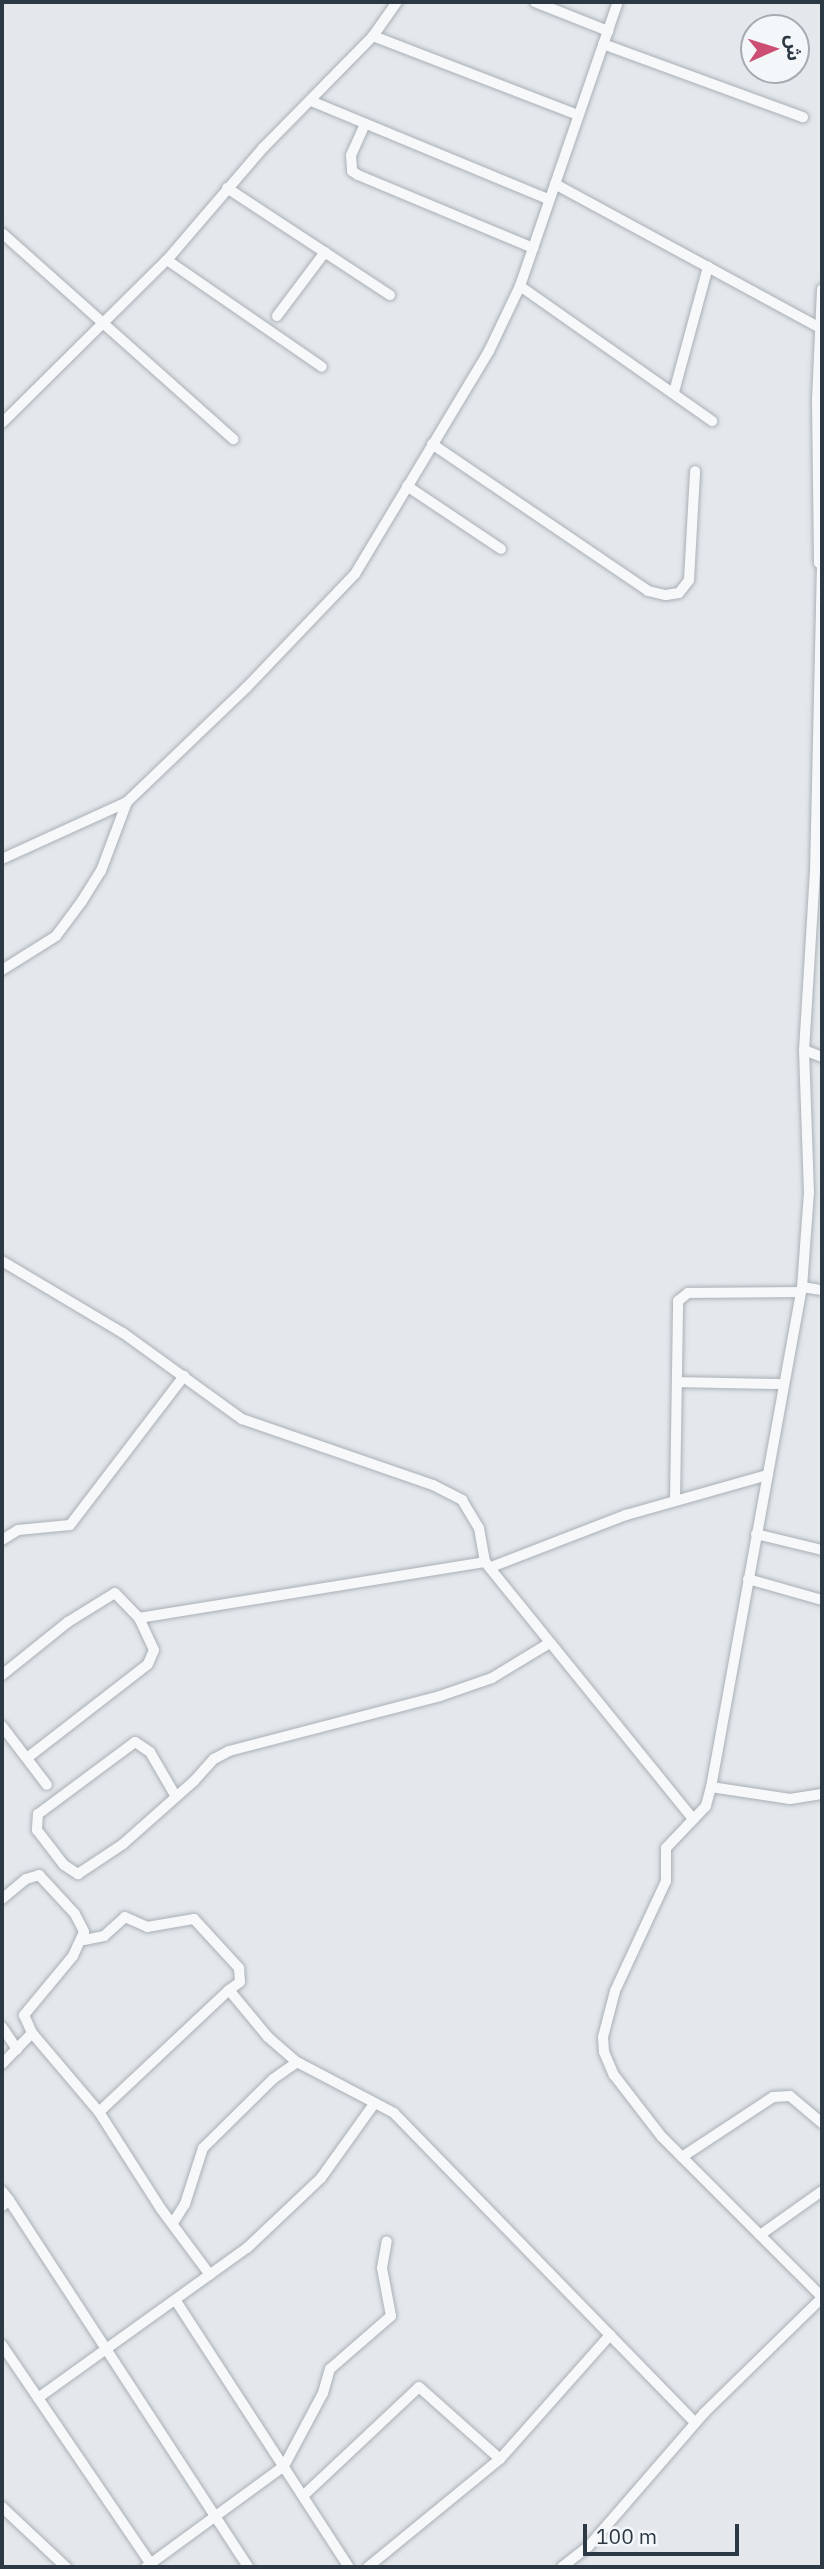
<!DOCTYPE html>
<html>
<head>
<meta charset="utf-8">
<style>
	body { margin:0 }
	#map { position:relative; width:824px; height:2569px; overflow:hidden; background:#e4e8ec; font-family:"IBM Plex Sans","Noto Sans Arabic",sans-serif }
	div>[style] { position:absolute }
	[style*='--x'] { left:calc(var(--x)*1px); top:calc(var(--y)*1px); width:calc(var(--w)*1px); rotate:calc(var(--a)*1deg) }
	.roads { filter:drop-shadow(0 0 2px #a9b0b6) drop-shadow(0 0 2px #a9b0b6) }
	.minor>* { height:10px; margin:-5px; padding:0 5px; transform-origin:5px; border-radius:5px; background:#f7f8fa }
	span { translate:-50% -50%; white-space:nowrap; text-align:center; line-height:1.15; -webkit-text-stroke:6px #f4f7f9; paint-order:stroke }
	.frame { position:absolute; inset:0; border:4px solid #2c3844; pointer-events:none }
	.north { position:absolute; left:740px; top:14px; width:70px; height:70px; box-sizing:border-box; background:#f4f7f9; border:2px solid #a4abb1; border-radius:50%; rotate:87deg; font-size:19px; font-weight:700; line-height:28px; text-align:center; color:#2c3844 }
	.north::after { content:''; display:block; margin:auto; width:24px; height:32px; background:#cc4e73; clip-path:polygon(50% 0,100% 100%,50% 72%,0 100%) }
	.scale { position:absolute; left:583px; top:2524px; width:156px; height:32px; box-sizing:border-box; border:4px solid #2c3844; border-top:0; padding-left:9px; font-size:21px; line-height:24px; white-space:nowrap; color:#2c3844; -webkit-text-stroke:5px #f4f7f9; paint-order:stroke }
</style>
</head>
<body>
<div id="map">
	<div class="roads">
		<div class="minor">
			<div style="--x:535;--y:2;--w:79;--a:21.7"></div>
			<div style="--x:373;--y:36;--w:220;--a:21.1"></div>
			<div style="--x:603;--y:44;--w:213;--a:20.1"></div>
			<div style="--x:311;--y:101;--w:256;--a:22.5"></div>
			<div style="--x:365;--y:124;--w:34;--a:114"></div>
			<div style="--x:351;--y:155;--w:16;--a:86"></div>
			<div style="--x:352;--y:171;--w:7;--a:34"></div>
			<div style="--x:358;--y:175;--w:190;--a:22.6"></div>
			<div style="--x:555;--y:184;--w:302;--a:28.5"></div>
			<div style="--x:227;--y:188;--w:195;--a:33.3"></div>
			<div style="--x:2;--y:233;--w:310;--a:41.7"></div>
			<div style="--x:167;--y:260;--w:188;--a:34.6"></div>
			<div style="--x:520;--y:286;--w:235;--a:35.1"></div>
			<div style="--x:277;--y:316;--w:80;--a:-53.1"></div>
			<div style="--x:674;--y:392;--w:130;--a:-74.8"></div>
			<div style="--x:2;--y:423;--w:232;--a:-44.7"></div>
			<div style="--x:167;--y:260;--w:148;--a:-49.4"></div>
			<div style="--x:263;--y:148;--w:157;--a:-45.5"></div>
			<div style="--x:373;--y:36;--w:42;--a:-54.8"></div>
			<div style="--x:432;--y:444;--w:261;--a:34.2"></div>
			<div style="--x:648;--y:591;--w:18;--a:13"></div>
			<div style="--x:666;--y:595;--w:13;--a:-9"></div>
			<div style="--x:679;--y:593;--w:16;--a:-52"></div>
			<div style="--x:689;--y:580;--w:109;--a:-86.8"></div>
			<div style="--x:407;--y:486;--w:113;--a:33.8"></div>
			<div style="--x:819;--y:563;--w:163;--a:-90.7"></div>
			<div style="--x:817;--y:400;--w:111;--a:-87.4"></div>
			<div style="--x:822;--y:564;--w:307;--a:91.3"></div>
			<div style="--x:815;--y:871;--w:179;--a:93.5"></div>
			<div style="--x:804;--y:1050;--w:19;--a:21"></div>
			<div style="--x:2;--y:859;--w:137;--a:-24.5"></div>
			<div style="--x:127;--y:802;--w:165;--a:-43.8"></div>
			<div style="--x:246;--y:688;--w:158;--a:-46.3"></div>
			<div style="--x:355;--y:574;--w:260;--a:-59"></div>
			<div style="--x:489;--y:351;--w:72;--a:-64.5"></div>
			<div style="--x:520;--y:286;--w:300;--a:-71"></div>
			<div style="--x:2;--y:970;--w:64;--a:-32.2"></div>
			<div style="--x:56;--y:936;--w:44;--a:-53.4"></div>
			<div style="--x:82;--y:901;--w:36;--a:-58"></div>
			<div style="--x:101;--y:871;--w:74;--a:-69.4"></div>
			<div style="--x:804;--y:1050;--w:142;--a:88"></div>
			<div style="--x:809;--y:1192;--w:95;--a:94.2"></div>
			<div style="--x:802;--y:1287;--w:508;--a:100.31"></div>
			<div style="--x:711;--y:1787;--w:20;--a:105"></div>
			<div style="--x:706;--y:1806;--w:58;--a:133.6"></div>
			<div style="--x:666;--y:1848;--w:33;--a:90"></div>
			<div style="--x:666;--y:1881;--w:121;--a:114.9"></div>
			<div style="--x:615;--y:1991;--w:48;--a:104.6"></div>
			<div style="--x:603;--y:2037;--w:15;--a:86"></div>
			<div style="--x:604;--y:2052;--w:25;--a:67"></div>
			<div style="--x:614;--y:2075;--w:78;--a:52.3"></div>
			<div style="--x:662;--y:2137;--w:226;--a:45"></div>
			<div style="--x:2;--y:1261;--w:141;--a:30.8"></div>
			<div style="--x:123;--y:1333;--w:147;--a:35.9"></div>
			<div style="--x:242;--y:1419;--w:202;--a:19.1"></div>
			<div style="--x:433;--y:1485;--w:33;--a:27"></div>
			<div style="--x:462;--y:1500;--w:33;--a:59"></div>
			<div style="--x:479;--y:1528;--w:35;--a:80"></div>
			<div style="--x:802;--y:1287;--w:20;--a:9"></div>
			<div style="--x:677;--y:1382;--w:106;--a:1.1"></div>
			<div style="--x:675;--y:1500;--w:199;--a:-89.1"></div>
			<div style="--x:678;--y:1301;--w:13;--a:-39"></div>
			<div style="--x:688;--y:1293;--w:112;--a:-0.5"></div>
			<div style="--x:756;--y:1534;--w:68;--a:13.6"></div>
			<div style="--x:2;--y:1540;--w:19;--a:-32"></div>
			<div style="--x:18;--y:1530;--w:52;--a:-5.5"></div>
			<div style="--x:70;--y:1525;--w:188;--a:-52.6"></div>
			<div style="--x:491;--y:1567;--w:145;--a:-21.1"></div>
			<div style="--x:626;--y:1515;--w:147;--a:-15.8"></div>
			<div style="--x:748;--y:1579;--w:77;--a:15.8"></div>
			<div style="--x:2;--y:1675;--w:85;--a:-38.8"></div>
			<div style="--x:68;--y:1622;--w:55;--a:-31.7"></div>
			<div style="--x:115;--y:1593;--w:35;--a:46"></div>
			<div style="--x:139;--y:1618;--w:351;--a:-9.2"></div>
			<div style="--x:485;--y:1562;--w:331;--a:51"></div>
			<div style="--x:2;--y:1726;--w:74;--a:52.7"></div>
			<div style="--x:27;--y:1758;--w:153;--a:-37.8"></div>
			<div style="--x:148;--y:1664;--w:15;--a:-67"></div>
			<div style="--x:154;--y:1650;--w:35;--a:-115"></div>
			<div style="--x:711;--y:1787;--w:80;--a:8.6"></div>
			<div style="--x:790;--y:1799;--w:32;--a:-9"></div>
			<div style="--x:175;--y:1795;--w:50;--a:-120.2"></div>
			<div style="--x:150;--y:1752;--w:18;--a:-146"></div>
			<div style="--x:135;--y:1742;--w:121;--a:143.4"></div>
			<div style="--x:38;--y:1814;--w:16;--a:94"></div>
			<div style="--x:37;--y:1830;--w:44;--a:52.4"></div>
			<div style="--x:64;--y:1865;--w:17;--a:33"></div>
			<div style="--x:78;--y:1874;--w:54;--a:-33.7"></div>
			<div style="--x:123;--y:1844;--w:95;--a:-41.6"></div>
			<div style="--x:194;--y:1781;--w:30;--a:-48"></div>
			<div style="--x:214;--y:1759;--w:17;--a:-28"></div>
			<div style="--x:229;--y:1751;--w:218;--a:-14.6"></div>
			<div style="--x:440;--y:1696;--w:55;--a:-19.1"></div>
			<div style="--x:492;--y:1678;--w:66;--a:-31.3"></div>
			<div style="--x:2;--y:1899;--w:31;--a:-40"></div>
			<div style="--x:26;--y:1879;--w:14;--a:-17"></div>
			<div style="--x:39;--y:1875;--w:53;--a:47.3"></div>
			<div style="--x:75;--y:1914;--w:20;--a:63"></div>
			<div style="--x:84;--y:1932;--w:26;--a:115"></div>
			<div style="--x:73;--y:1956;--w:77;--a:129.7"></div>
			<div style="--x:24;--y:2015;--w:20;--a:66"></div>
			<div style="--x:84;--y:1940;--w:20;--a:-11"></div>
			<div style="--x:104;--y:1936;--w:28;--a:-42"></div>
			<div style="--x:125;--y:1917;--w:24;--a:24"></div>
			<div style="--x:147;--y:1927;--w:48;--a:-9.7"></div>
			<div style="--x:194;--y:1919;--w:67;--a:47.4"></div>
			<div style="--x:239;--y:1968;--w:14;--a:86"></div>
			<div style="--x:240;--y:1982;--w:14;--a:144"></div>
			<div style="--x:2;--y:2027;--w:27;--a:56"></div>
			<div style="--x:2;--y:2064;--w:43;--a:-45.9"></div>
			<div style="--x:32;--y:2033;--w:104;--a:49.7"></div>
			<div style="--x:99;--y:2112;--w:115;--a:57.4"></div>
			<div style="--x:161;--y:2209;--w:82;--a:53.4"></div>
			<div style="--x:99;--y:2112;--w:178;--a:-43.2"></div>
			<div style="--x:229;--y:1990;--w:61;--a:50.3"></div>
			<div style="--x:268;--y:2037;--w:38;--a:41"></div>
			<div style="--x:682;--y:2157;--w:109;--a:-33.4"></div>
			<div style="--x:773;--y:2097;--w:17;--a:-3"></div>
			<div style="--x:790;--y:2096;--w:42;--a:40.2"></div>
			<div style="--x:2;--y:2191;--w:11;--a:52"></div>
			<div style="--x:9;--y:2200;--w:9;--a:139"></div>
			<div style="--x:9;--y:2200;--w:438;--a:56.9"></div>
			<div style="--x:173;--y:2223;--w:22;--a:-58"></div>
			<div style="--x:185;--y:2204;--w:59;--a:-72.2"></div>
			<div style="--x:203;--y:2148;--w:98;--a:-44.6"></div>
			<div style="--x:273;--y:2079;--w:29;--a:-35"></div>
			<div style="--x:297;--y:2062;--w:110;--a:27.7"></div>
			<div style="--x:394;--y:2113;--w:432;--a:45.8"></div>
			<div style="--x:760;--y:2235;--w:76;--a:-35.4"></div>
			<div style="--x:176;--y:2301;--w:317;--a:57"></div>
			<div style="--x:2;--y:2345;--w:268;--a:55.8"></div>
			<div style="--x:38;--y:2398;--w:257;--a:-35.7"></div>
			<div style="--x:247;--y:2248;--w:102;--a:-43.4"></div>
			<div style="--x:321;--y:2178;--w:91;--a:-54.4"></div>
			<div style="--x:303;--y:2496;--w:159;--a:-43.2"></div>
			<div style="--x:419;--y:2387;--w:108;--a:41.6"></div>
			<div style="--x:2;--y:2507;--w:88;--a:43.2"></div>
			<div style="--x:146;--y:2567;--w:171;--a:-36.2"></div>
			<div style="--x:284;--y:2466;--w:83;--a:-61.9"></div>
			<div style="--x:323;--y:2393;--w:25;--a:-74"></div>
			<div style="--x:330;--y:2369;--w:81;--a:-41"></div>
			<div style="--x:391;--y:2316;--w:49;--a:-100.6"></div>
			<div style="--x:382;--y:2268;--w:27;--a:-80"></div>
			<div style="--x:368;--y:2567;--w:171;--a:-39.3"></div>
			<div style="--x:500;--y:2459;--w:166;--a:-48.4"></div>
			<div style="--x:562;--y:2567;--w:33;--a:-38"></div>
			<div style="--x:588;--y:2547;--w:177;--a:-49.1"></div>
			<div style="--x:704;--y:2413;--w:165;--a:-44.3"></div>
		</div>
	</div>
	<div class="frame"></div>
	<div class="north">ش</div>
	<div class="scale">100 m</div>
</div>
</body>
</html>
